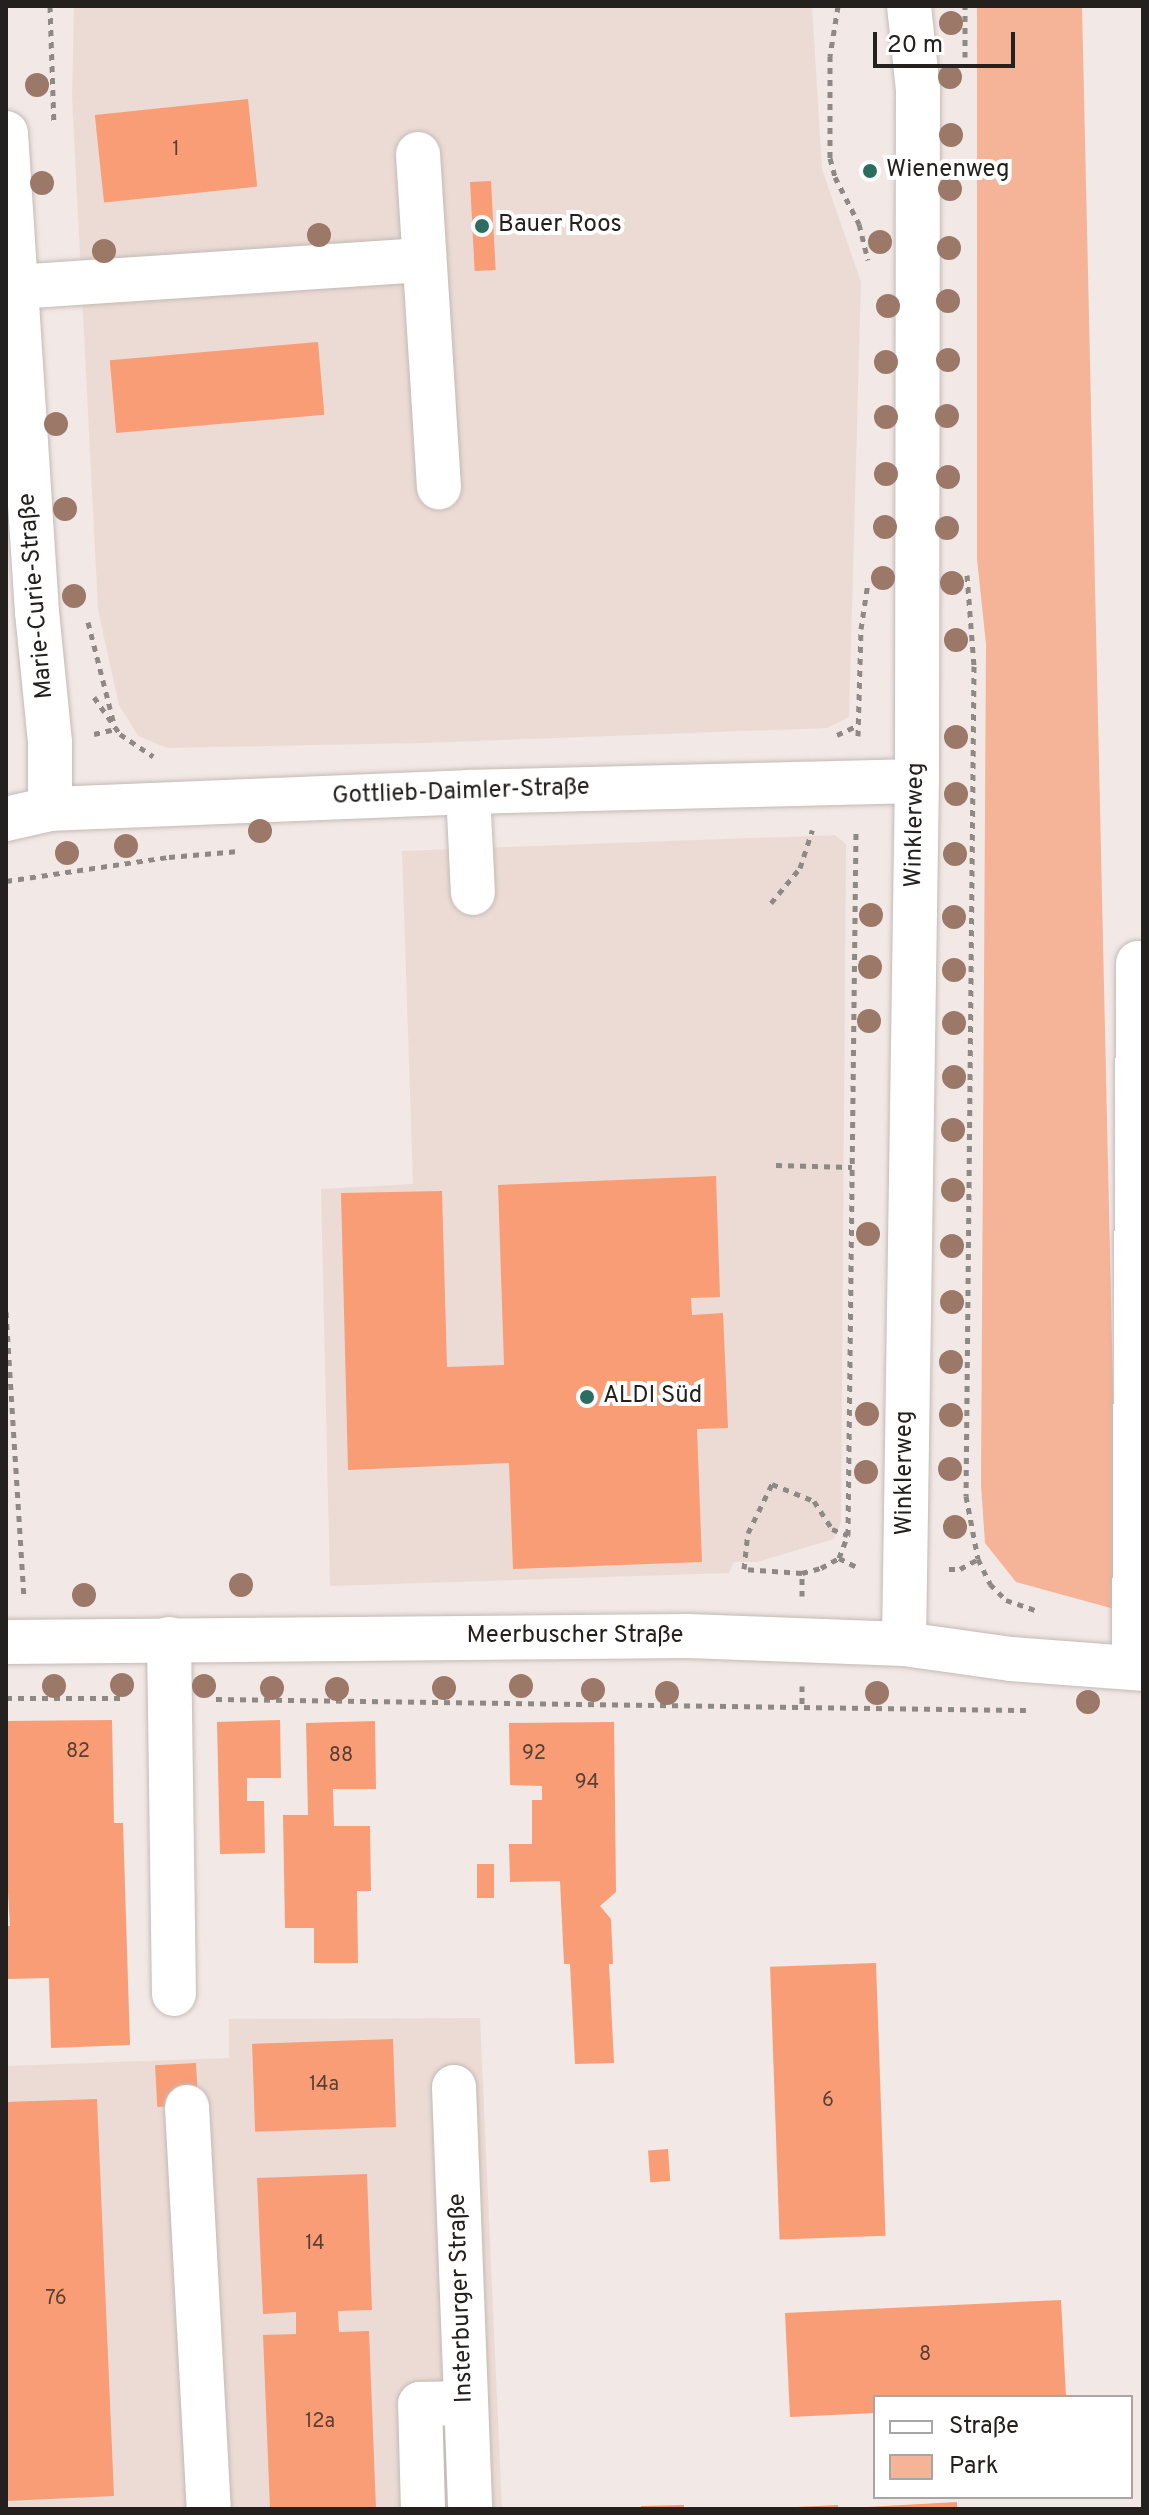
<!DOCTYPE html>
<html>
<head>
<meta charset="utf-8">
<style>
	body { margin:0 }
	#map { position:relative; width:1149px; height:2515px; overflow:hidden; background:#f2e8e5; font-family:Overpass,sans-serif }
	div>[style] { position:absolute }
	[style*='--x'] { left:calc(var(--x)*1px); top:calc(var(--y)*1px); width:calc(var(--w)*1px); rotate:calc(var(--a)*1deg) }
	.built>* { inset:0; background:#ecdbd4 }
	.green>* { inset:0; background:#f5b397 }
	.building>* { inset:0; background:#f89d76; transform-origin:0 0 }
	.path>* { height:5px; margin-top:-2.5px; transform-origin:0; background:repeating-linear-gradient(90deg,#8f8986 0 6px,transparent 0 12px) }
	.roads { filter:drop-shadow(0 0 2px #c3bab6) drop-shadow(0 0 2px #c3bab6) }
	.minor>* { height:44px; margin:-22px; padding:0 22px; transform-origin:22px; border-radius:22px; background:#fff }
	.major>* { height:44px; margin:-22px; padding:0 22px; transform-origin:22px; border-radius:22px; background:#fff }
	.trees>* { width:24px; height:24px; margin:-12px; border-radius:50%; background:#9b7867 }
	.dots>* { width:22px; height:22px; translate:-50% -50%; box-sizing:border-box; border:4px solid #fff; border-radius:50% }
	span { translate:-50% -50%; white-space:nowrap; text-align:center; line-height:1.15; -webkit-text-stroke:8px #fff; paint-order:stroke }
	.number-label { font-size:20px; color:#583f34 }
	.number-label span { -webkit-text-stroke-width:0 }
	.poi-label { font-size:24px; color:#23201e }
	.left { translate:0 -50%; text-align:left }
	.street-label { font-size:24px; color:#23201e }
	.frame { position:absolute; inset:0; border:8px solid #23201e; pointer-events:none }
	.legend { position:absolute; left:873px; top:2395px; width:260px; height:104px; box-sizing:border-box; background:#fff; border:2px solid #a7a6a5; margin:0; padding:10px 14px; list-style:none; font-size:24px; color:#23201e }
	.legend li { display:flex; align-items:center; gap:16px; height:40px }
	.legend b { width:40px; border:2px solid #a7a6a5 }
	.scale { position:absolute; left:873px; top:32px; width:142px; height:36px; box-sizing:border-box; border:4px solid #23201e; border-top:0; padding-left:10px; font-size:24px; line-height:28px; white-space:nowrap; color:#23201e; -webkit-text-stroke:6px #fff; paint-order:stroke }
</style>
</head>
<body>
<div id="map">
	<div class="built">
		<div style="clip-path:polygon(74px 6px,812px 6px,822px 169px,861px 282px,849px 717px,827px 728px,420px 743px,167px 748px,138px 736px,119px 705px,98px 610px,72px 97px)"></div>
		<div style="clip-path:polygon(835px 835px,846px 844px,841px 1522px,834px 1539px,757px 1562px,734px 1562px,729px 1573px,330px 1586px,321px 1189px,413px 1184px,402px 851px)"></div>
		<div style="clip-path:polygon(480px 2018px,502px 2509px,6px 2509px,6px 2066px,229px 2058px,229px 2019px)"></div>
	</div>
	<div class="green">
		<div style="clip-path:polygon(977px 6px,1082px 6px,1118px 1610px,1016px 1582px,985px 1543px,981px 1485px,986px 644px,977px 559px)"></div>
	</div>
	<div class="building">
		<div style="left:248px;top:99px;width:88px;height:154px;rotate:84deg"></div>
		<div style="left:491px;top:181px;width:89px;height:21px;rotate:87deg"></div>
		<div style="left:318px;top:342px;width:73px;height:209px;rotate:85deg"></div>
		<div style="clip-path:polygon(716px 1176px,720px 1297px,691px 1298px,692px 1315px,723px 1313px,728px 1428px,697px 1429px,702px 1562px,513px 1569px,509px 1463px,348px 1470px,341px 1193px,442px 1191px,447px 1367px,504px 1365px,498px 1185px)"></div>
		<div style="clip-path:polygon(112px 1720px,114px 1823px,123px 1823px,130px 2045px,51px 2048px,49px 1978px,6px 1979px,6px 1926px,10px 1926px,6px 1858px,6px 1721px)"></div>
		<div style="clip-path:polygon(280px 1720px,281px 1778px,247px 1778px,247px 1801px,264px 1801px,265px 1853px,220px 1854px,217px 1722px)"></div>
		<div style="clip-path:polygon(375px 1721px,376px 1789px,333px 1789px,334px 1826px,370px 1826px,371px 1891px,357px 1891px,358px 1963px,314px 1963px,314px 1928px,285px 1928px,283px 1815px,308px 1815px,306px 1723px)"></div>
		<div style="clip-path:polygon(614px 1722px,616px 1892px,600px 1906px,611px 1919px,613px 1964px,609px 1964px,614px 2063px,575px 2064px,570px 1964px,564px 1964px,560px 1881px,510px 1882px,509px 1844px,532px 1844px,532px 1800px,542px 1800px,542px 1786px,510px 1785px,509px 1723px)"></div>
		<div style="left:477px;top:1864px;width:17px;height:34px"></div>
		<div style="left:876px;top:1963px;width:273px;height:106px;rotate:88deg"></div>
		<div style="left:393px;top:2039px;width:88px;height:141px;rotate:88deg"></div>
		<div style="left:196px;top:2063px;width:42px;height:41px;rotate:87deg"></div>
		<div style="clip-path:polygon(97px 2099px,114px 2496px,6px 2501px,6px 2102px)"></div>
		<div style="left:668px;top:2149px;width:32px;height:20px;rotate:86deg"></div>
		<div style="clip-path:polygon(367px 2174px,372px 2310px,338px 2311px,339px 2332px,369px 2331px,376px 2509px,270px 2509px,263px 2335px,296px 2334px,296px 2312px,263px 2314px,257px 2178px)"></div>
		<div style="clip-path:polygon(1061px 2300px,1066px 2397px,875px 2397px,875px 2413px,790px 2417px,785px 2313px)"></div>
		<div style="clip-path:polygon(957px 2502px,957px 2509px,867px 2509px,867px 2507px)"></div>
		<div style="clip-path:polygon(684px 2505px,684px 2509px,641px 2509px,641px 2506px)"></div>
		<div style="clip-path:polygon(838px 2505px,838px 2509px,797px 2509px,797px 2507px)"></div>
	</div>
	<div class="path">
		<div style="--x:50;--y:6;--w:119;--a:88.1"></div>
		<div style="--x:838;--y:6;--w:51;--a:99.1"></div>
		<div style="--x:830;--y:56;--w:102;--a:90"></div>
		<div style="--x:830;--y:158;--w:20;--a:75"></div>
		<div style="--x:835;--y:177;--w:53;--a:62.9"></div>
		<div style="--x:859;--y:224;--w:37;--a:76"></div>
		<div style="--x:965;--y:57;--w:51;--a:-90"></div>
		<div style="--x:967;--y:575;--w:91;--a:85.6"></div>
		<div style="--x:974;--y:666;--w:830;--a:90.55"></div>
		<div style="--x:966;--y:1496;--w:64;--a:79.2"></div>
		<div style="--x:978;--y:1559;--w:28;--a:64"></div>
		<div style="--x:990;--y:1584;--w:23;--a:45"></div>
		<div style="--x:1006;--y:1600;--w:34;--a:19"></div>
		<div style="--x:88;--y:622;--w:105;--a:75.7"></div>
		<div style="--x:94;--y:697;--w:45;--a:54.9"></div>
		<div style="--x:120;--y:734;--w:40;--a:34"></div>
		<div style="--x:94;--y:734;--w:22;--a:-13"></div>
		<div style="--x:837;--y:735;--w:23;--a:-25"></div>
		<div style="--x:858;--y:736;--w:107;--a:-88.4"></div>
		<div style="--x:861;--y:629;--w:48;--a:-81.5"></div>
		<div style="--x:6;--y:881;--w:165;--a:-8.4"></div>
		<div style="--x:169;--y:857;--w:70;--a:-4.9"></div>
		<div style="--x:771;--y:903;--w:45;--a:-50.4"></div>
		<div style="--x:800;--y:868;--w:40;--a:-72"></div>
		<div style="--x:776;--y:1165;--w:76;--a:1.5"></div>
		<div style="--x:6;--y:1312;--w:287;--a:86.4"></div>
		<div style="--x:839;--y:1558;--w:22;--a:27"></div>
		<div style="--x:949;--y:1569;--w:11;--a:0"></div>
		<div style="--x:960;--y:1569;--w:21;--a:-29"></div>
		<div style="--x:802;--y:1573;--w:20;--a:-15"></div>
		<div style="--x:821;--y:1568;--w:21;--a:-29"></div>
		<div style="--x:839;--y:1558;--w:25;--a:-69"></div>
		<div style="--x:848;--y:1535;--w:705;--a:-89.35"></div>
		<div style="--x:802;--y:1596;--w:23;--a:-90"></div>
		<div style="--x:802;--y:1573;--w:58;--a:-176.1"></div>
		<div style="--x:744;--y:1569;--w:36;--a:-84"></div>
		<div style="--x:748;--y:1533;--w:55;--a:-63.9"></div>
		<div style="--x:772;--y:1484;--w:45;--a:22"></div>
		<div style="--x:814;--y:1501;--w:33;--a:57"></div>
		<div style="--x:832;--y:1529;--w:17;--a:21"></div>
		<div style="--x:802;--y:1686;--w:19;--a:90"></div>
		<div style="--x:6;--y:1698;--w:120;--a:0"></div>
		<div style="--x:216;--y:1699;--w:810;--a:0.78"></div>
	</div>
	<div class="roads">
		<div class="minor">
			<div style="--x:6;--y:133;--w:480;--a:86.3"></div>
			<div style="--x:37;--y:612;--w:132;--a:84.3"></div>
			<div style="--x:50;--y:743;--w:66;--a:90"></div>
			<div style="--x:418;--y:154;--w:334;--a:86.4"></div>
			<div style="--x:15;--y:287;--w:409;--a:-3.8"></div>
			<div style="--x:468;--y:792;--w:101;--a:87.2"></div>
			<div style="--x:6;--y:819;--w:45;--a:-12.8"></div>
			<div style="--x:50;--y:809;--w:418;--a:-2.3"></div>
			<div style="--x:468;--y:792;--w:449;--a:-1.4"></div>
			<div style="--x:169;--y:1639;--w:355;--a:89.2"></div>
			<div style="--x:904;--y:1644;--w:863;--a:-89.14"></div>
			<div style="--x:917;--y:781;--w:691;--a:-89.92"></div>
			<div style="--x:918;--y:90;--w:84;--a:-96.1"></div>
			<div style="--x:1134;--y:1668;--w:705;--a:-89.67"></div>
			<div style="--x:454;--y:2087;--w:422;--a:87.8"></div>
			<div style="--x:187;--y:2107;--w:403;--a:86.9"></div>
			<div style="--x:423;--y:2509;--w:105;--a:-91.6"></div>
			<div style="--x:420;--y:2404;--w:46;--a:-1.2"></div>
		</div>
		<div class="major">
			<div style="--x:6;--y:1642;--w:682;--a:-0.5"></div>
			<div style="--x:688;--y:1636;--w:216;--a:2.1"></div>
			<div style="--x:904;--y:1644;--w:108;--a:8"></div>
			<div style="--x:1011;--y:1659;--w:132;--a:4.3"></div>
		</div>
	</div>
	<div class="trees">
		<div style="left:951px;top:23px"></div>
		<div style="left:950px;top:77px"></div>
		<div style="left:37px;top:85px"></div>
		<div style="left:951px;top:135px"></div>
		<div style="left:42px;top:183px"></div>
		<div style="left:950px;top:189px"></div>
		<div style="left:319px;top:235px"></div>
		<div style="left:880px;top:242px"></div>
		<div style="left:949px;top:248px"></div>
		<div style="left:104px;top:251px"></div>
		<div style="left:948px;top:301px"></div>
		<div style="left:888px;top:306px"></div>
		<div style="left:948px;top:360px"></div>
		<div style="left:886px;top:362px"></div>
		<div style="left:947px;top:416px"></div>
		<div style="left:886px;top:417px"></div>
		<div style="left:56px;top:424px"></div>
		<div style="left:886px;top:474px"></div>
		<div style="left:948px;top:477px"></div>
		<div style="left:65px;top:509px"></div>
		<div style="left:885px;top:527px"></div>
		<div style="left:947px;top:528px"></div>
		<div style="left:883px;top:578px"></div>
		<div style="left:952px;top:583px"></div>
		<div style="left:74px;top:596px"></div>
		<div style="left:956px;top:640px"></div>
		<div style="left:956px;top:737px"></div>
		<div style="left:956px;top:794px"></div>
		<div style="left:260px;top:831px"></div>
		<div style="left:126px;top:846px"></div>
		<div style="left:67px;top:853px"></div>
		<div style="left:955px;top:854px"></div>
		<div style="left:871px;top:915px"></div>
		<div style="left:954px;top:917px"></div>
		<div style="left:870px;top:967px"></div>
		<div style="left:954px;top:970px"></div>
		<div style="left:869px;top:1021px"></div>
		<div style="left:954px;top:1023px"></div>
		<div style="left:954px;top:1077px"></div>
		<div style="left:953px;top:1130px"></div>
		<div style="left:953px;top:1190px"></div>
		<div style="left:868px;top:1234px"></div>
		<div style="left:952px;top:1246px"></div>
		<div style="left:952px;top:1302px"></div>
		<div style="left:951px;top:1362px"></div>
		<div style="left:867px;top:1414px"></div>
		<div style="left:951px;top:1415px"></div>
		<div style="left:950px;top:1469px"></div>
		<div style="left:866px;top:1472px"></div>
		<div style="left:955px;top:1527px"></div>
		<div style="left:241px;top:1585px"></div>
		<div style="left:84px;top:1595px"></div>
		<div style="left:122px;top:1685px"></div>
		<div style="left:54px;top:1686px"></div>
		<div style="left:204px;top:1686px"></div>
		<div style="left:521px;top:1686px"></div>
		<div style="left:272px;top:1688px"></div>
		<div style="left:444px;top:1688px"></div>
		<div style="left:337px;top:1689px"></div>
		<div style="left:593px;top:1690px"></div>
		<div style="left:667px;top:1693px"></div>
		<div style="left:877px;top:1693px"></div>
		<div style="left:1088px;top:1702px"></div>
	</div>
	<div class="dots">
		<div style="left:870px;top:171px;background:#2b6e60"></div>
		<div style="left:482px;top:226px;background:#2b6e60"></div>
		<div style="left:587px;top:1397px;background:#2b6e60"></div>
	</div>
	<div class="number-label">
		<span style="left:176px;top:150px">1</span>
		<span style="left:78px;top:1752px">82</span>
		<span style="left:534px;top:1754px">92</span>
		<span style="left:341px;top:1756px">88</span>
		<span style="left:587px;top:1783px">94</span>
		<span style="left:324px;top:2085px">14a</span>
		<span style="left:828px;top:2101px">6</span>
		<span style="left:315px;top:2244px">14</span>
		<span style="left:56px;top:2299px">76</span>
		<span style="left:925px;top:2355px">8</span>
		<span style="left:320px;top:2422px">12a</span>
	</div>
	<div class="poi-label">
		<span class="left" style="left:886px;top:171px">Wienenweg</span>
		<span class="left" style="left:498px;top:226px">Bauer Roos</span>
		<span class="left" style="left:603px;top:1397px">ALDI Süd</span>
	</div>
	<div class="street-label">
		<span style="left:37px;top:596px;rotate:-95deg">Marie-Curie-Straße</span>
		<span style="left:461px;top:793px;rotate:-2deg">Gottlieb-Daimler-Straße</span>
		<span style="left:916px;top:825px;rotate:-89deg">Winklerweg</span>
		<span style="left:906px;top:1473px;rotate:-90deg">Winklerweg</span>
		<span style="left:575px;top:1637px">Meerbuscher Straße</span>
		<span style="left:462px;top:2298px;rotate:-92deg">Insterburger Straße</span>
	</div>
	<div class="frame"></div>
	<ul class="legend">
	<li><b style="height:10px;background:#fff"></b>Straße</li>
	<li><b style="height:22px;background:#f5b397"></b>Park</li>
	</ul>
	<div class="scale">20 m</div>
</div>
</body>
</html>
